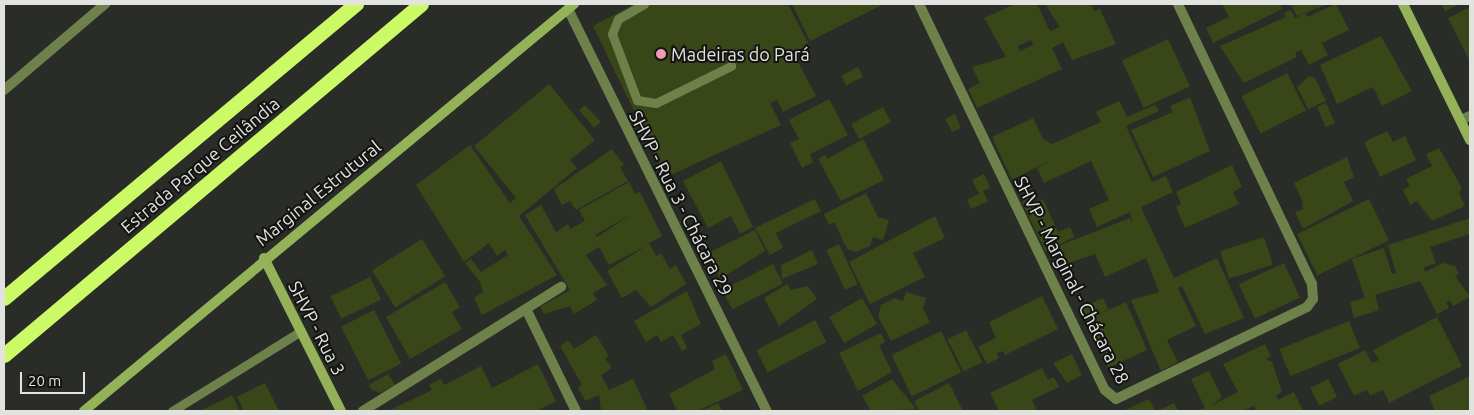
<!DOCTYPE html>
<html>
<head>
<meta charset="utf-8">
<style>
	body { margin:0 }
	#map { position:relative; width:1474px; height:415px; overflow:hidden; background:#2a2c27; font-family:Ubuntu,sans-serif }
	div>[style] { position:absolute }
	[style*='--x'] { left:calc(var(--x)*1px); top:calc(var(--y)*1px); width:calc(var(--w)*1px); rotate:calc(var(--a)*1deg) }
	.building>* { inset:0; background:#384618; transform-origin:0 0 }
	.lane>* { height:9px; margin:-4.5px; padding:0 4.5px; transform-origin:4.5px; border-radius:4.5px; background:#6e814b }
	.street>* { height:10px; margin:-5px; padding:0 5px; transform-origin:5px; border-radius:5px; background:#6e814b }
	.secondary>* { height:10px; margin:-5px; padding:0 5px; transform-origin:5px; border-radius:5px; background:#94b258 }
	.highway>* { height:15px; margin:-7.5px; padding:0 7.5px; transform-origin:7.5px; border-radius:7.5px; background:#ccfa67 }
	.dots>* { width:14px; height:14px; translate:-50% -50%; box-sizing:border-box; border:2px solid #131412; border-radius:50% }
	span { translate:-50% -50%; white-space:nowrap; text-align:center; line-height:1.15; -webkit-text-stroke:4px #131412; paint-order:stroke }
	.poi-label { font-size:18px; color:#e2e3e0 }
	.left { translate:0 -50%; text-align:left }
	.street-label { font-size:18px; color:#e2e3e0 }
	.frame { position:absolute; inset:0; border:5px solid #e2e3e0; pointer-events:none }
	.scale { position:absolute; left:20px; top:372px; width:65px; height:22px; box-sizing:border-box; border:2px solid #e2e3e0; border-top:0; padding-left:6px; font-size:15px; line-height:18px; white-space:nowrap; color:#e2e3e0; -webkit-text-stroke:4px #131412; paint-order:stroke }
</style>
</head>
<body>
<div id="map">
	<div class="building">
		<div style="clip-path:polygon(634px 4px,788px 4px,809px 45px,788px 56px,790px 61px,796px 58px,816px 96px,783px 112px,777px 100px,770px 103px,781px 125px,666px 177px,593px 26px)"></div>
		<div style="clip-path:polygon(792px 4px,884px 4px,810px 41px)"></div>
		<div style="clip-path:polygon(evenodd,1015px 4px,1037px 4px,1050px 31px,1060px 27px,1045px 4px,1091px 4px,1094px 11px,1100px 9px,1116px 44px,1072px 60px,1063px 42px,1052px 48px,1062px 69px,977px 108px,968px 89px,980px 83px,972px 67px,1006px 57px,984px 18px,1015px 4px,1031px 40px,1033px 45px,1020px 51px,1018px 46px,1031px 40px)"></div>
		<div style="clip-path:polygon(1222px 4px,1280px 4px,1282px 9px,1213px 43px,1206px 28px,1229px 17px)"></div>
		<div style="clip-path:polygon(1291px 4px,1328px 4px,1297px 16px)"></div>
		<div style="clip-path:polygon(1336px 4px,1349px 30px,1322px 43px,1328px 55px,1309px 65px,1301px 50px,1295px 53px,1297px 57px,1244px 83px,1220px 46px,1286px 17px,1284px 13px,1291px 10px,1295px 18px,1305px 13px,1307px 17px)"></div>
		<div style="clip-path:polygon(1442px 4px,1460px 4px,1445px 11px)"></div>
		<div style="clip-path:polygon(1470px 7px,1470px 62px,1448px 18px)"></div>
		<div style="clip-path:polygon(1381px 36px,1412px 91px,1382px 106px,1373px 87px,1337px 104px,1320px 65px)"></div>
		<div style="left:1168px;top:39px;width:52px;height:51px;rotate:65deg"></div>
		<div style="left:858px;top:67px;width:11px;height:19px;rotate:63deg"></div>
		<div style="left:1287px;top:73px;width:42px;height:51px;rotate:63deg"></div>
		<div style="clip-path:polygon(1309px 76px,1315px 78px,1326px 101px,1308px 109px,1297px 87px)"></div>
		<div style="clip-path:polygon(549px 84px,595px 140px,570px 160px,577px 168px,519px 216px,557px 275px,482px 315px,474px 298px,483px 292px,480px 282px,465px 263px,471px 259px,481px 272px,508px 255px,505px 250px,497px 256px,489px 243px,464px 262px,416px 185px,470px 145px,510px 203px,516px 198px,474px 146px)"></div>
		<div style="clip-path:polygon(1190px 97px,1210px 151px,1153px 177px,1131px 130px,1173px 112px,1170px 106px)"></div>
		<div style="clip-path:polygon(829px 99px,848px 135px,810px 154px,813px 162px,802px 168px,790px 143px,799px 139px,789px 120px)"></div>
		<div style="clip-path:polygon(1119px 101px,1127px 117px,1155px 105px,1159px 111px,1126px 126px,1152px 182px,1166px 176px,1173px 192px,1141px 207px,1174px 278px,1217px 258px,1244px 318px,1205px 334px,1182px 286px,1178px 288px,1196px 326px,1167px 340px,1178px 362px,1161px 371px,1131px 300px,1159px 292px,1146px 258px,1105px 277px,1095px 254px,1066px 264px,1058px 246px,1130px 218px,1133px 225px,1130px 212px,1097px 227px,1089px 209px,1109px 200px,1091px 161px,1044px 183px,1037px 168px,1052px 159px,1012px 180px,992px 137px,1033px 118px,1043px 139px,1052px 144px,1101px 122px,1096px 112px)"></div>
		<div style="left:1326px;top:103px;width:22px;height:10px;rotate:66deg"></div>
		<div style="clip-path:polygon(585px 105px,601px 122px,594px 128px,579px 110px)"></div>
		<div style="left:883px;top:107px;width:17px;height:36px;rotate:62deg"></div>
		<div style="clip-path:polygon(955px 114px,961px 128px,952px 132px,945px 119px)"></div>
		<div style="clip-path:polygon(1387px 131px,1393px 142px,1405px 136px,1416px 160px,1380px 177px,1364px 142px)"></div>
		<div style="clip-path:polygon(863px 139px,884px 180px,841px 201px,818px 159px,825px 155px,827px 159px)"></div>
		<div style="clip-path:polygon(1439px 148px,1462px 188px,1459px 193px,1465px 206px,1432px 221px,1417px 201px,1410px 205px,1403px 190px,1410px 186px,1406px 179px,1432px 166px,1426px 154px)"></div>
		<div style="clip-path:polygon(612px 149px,624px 165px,620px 167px,628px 181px,576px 210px,570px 201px,562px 205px,554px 189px)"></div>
		<div style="clip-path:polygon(1347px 157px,1354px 177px,1344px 182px,1353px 201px,1303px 229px,1295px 212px,1303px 209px,1302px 200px,1294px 183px)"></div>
		<div style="clip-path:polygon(721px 161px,753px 227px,740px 234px,731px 216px,708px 228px,683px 181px)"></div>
		<div style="clip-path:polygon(1232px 165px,1242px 187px,1233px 192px,1239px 204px,1185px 228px,1176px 207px,1181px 204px,1176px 192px)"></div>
		<div style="clip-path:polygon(984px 174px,990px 188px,983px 191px,988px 201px,971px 209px,967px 200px,979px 194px,972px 180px)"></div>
		<div style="clip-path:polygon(evenodd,629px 182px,635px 194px,640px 192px,662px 236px,649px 243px,656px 256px,661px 253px,670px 269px,676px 265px,686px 284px,651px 307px,636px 290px,622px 298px,607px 271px,646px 246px,609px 265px,599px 247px,586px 255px,607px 285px,593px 293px,597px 300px,574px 314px,570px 306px,544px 314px,540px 307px,570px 290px,525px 215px,541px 205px,556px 232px,568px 224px,570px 229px,585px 221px,579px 210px,629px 182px,632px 214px,597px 237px,595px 235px,609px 227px,632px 214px)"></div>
		<div style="clip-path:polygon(866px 193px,878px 217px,889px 220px,883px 240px,873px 237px,870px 246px,856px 252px,847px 249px,834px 222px,829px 225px,824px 214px)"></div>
		<div style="clip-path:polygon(1027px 195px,1031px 204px,1043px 199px,1058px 232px,1070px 227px,1075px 237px,1045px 251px,1020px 198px)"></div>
		<div style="clip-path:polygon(815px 199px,821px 211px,776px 233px,783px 248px,770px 255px,755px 228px)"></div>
		<div style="left:1369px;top:199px;width:46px;height:80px;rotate:64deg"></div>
		<div style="clip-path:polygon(935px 216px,945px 238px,913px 253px,925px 277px,870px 304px,849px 262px)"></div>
		<div style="clip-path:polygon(1470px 218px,1470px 234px,1430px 247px,1436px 263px,1424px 267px,1425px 272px,1443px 263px,1455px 266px,1459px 274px,1455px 276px,1470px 297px,1453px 306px,1450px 300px,1446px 302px,1449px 308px,1437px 314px,1420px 281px,1375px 295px,1379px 310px,1354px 318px,1350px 302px,1365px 298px,1352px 259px,1384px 248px,1392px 274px,1396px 273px,1388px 245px)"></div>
		<div style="clip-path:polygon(755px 230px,765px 251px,720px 279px,708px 253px)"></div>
		<div style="left:1264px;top:237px;width:29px;height:46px;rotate:72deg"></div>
		<div style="left:422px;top:239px;width:44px;height:59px;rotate:58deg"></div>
		<div style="left:839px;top:244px;width:44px;height:14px;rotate:65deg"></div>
		<div style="clip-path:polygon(812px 250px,818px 264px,782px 279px,781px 265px)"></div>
		<div style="left:1284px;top:263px;width:38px;height:50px;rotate:65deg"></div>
		<div style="left:773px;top:264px;width:22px;height:57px;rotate:63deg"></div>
		<div style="left:370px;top:277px;width:25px;height:44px;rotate:64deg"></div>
		<div style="clip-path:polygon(445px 282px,460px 307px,452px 312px,462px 329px,410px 359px,386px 317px)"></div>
		<div style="clip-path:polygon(787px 284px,791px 290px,808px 286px,817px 299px,779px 326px,764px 298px)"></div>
		<div style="clip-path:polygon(687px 291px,701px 324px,681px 335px,687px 348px,682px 351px,673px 335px,661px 342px,657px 335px,646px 342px,634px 321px)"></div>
		<div style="clip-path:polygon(906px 292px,926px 298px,923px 308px,930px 322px,891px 341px,878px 316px,881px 305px,895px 298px,903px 301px)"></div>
		<div style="clip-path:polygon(1042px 296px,1058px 329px,1005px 355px,1003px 351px,997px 353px,999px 358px,987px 364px,978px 347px,996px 338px,989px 322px)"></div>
		<div style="left:862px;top:298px;width:30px;height:38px;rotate:60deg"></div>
		<div style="clip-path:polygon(1103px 298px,1108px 309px,1099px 314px,1126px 302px,1147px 350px,1108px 368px,1079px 309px)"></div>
		<div style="left:374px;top:310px;width:60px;height:37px;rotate:63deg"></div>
		<div style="clip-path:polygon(1437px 317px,1462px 366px,1389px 403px,1383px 390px,1370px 396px,1367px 390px,1354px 396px,1338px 364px,1365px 350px,1372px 363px,1379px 360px,1373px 350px)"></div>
		<div style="left:815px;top:320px;width:25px;height:66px;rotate:63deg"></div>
		<div style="left:1349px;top:321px;width:29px;height:75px;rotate:68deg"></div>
		<div style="left:966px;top:330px;width:36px;height:21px;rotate:63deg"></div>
		<div style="left:941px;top:331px;width:46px;height:55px;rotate:64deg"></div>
		<div style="clip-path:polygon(881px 333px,885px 342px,879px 345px,892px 372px,858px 391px,839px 353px)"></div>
		<div style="clip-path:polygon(596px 335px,609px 356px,605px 358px,612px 368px,601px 375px,609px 390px,633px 379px,648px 411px,601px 411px,599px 395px,585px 401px,578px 387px,582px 385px,560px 346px,568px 340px,574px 349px)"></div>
		<div style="clip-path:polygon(1265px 344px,1271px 356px,1266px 359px,1272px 362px,1282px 392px,1276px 395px,1278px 400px,1294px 392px,1303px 411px,1256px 411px,1254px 406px,1243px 411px,1198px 411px,1205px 408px,1191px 379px,1209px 371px,1222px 397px,1212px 405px,1238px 392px,1223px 364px)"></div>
		<div style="clip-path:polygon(726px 354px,743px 390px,697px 411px,677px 411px,669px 394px,715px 369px,712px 361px)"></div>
		<div style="clip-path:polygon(1072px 354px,1082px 375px,1067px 383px,1053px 363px)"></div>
		<div style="clip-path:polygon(538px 364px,556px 401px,536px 411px,388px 411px,432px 390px,429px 385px,441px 379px,444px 385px,481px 366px,492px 388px)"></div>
		<div style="clip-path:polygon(1042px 368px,1048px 380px,1054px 377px,1059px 387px,1032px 400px,1037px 411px,999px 411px,990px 393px)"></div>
		<div style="clip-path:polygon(388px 374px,395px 385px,380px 393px,372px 390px,369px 385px)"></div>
		<div style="clip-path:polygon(1470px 376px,1470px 411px,1435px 411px,1429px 396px)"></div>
		<div style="clip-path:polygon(892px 379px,916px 409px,871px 411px,862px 396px)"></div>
		<div style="left:1328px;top:379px;width:20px;height:20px;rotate:63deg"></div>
		<div style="clip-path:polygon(265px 383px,279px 411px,244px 411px,237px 397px)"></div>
		<div style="clip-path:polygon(949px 383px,963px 411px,919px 411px,914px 401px)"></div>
		<div style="clip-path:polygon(232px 395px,240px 411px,199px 411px,223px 400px)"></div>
		<div style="clip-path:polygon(1149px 399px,1155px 411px,1123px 411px)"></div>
		<div style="clip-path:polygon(718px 403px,722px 411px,701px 411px)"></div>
		<div style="clip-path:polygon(1174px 403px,1178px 411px,1157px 411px)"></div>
	</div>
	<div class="lane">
		<div style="--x:644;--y:4;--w:30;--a:150"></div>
		<div style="--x:618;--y:19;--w:16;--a:112"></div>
		<div style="--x:612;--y:34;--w:71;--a:69.3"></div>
		<div style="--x:637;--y:100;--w:19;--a:9"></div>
		<div style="--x:656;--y:103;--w:84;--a:-26.3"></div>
		<div style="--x:172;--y:411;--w:152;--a:-31.8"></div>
	</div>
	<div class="street">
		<div style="--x:919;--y:4;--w:428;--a:64.3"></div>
		<div style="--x:1105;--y:390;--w:14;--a:39"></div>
		<div style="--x:1116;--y:399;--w:212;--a:-25.7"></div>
		<div style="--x:1307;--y:307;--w:10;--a:-53"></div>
		<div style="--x:1313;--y:299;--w:15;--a:-94"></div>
		<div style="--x:1312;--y:284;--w:310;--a:-115.6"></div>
		<div style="--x:568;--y:9;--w:449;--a:63.7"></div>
		<div style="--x:4;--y:90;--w:133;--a:-40.4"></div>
		<div style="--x:1461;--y:120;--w:10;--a:-24"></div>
		<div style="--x:527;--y:311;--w:111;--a:63.9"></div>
		<div style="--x:363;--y:411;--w:234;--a:-32.1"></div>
	</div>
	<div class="secondary">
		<div style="--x:1403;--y:4;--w:152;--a:63.8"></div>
		<div style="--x:264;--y:258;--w:171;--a:63.3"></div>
		<div style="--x:84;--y:411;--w:637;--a:-39.71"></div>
	</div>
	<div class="highway">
		<div style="--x:4;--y:298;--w:459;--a:-39.9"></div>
		<div style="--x:4;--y:355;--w:545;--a:-40.09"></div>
	</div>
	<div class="dots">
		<div style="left:661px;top:54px;background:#ef9ab7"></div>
	</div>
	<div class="poi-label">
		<span class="left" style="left:671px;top:54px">Madeiras do Pará</span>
	</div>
	<div class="street-label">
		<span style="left:200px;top:165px;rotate:-40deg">Estrada Parque Ceilândia</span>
		<span style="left:318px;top:193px;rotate:-39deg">Marginal Estrutural</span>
		<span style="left:681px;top:203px;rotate:63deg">SHVP - Rua 3 - Chácara 29</span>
		<span style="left:1072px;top:280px;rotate:63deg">SHVP - Marginal - Chácara 28</span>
		<span style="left:317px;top:328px;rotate:63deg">SHVP - Rua 3</span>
	</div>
	<div class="frame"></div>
	<div class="scale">20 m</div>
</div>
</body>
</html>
